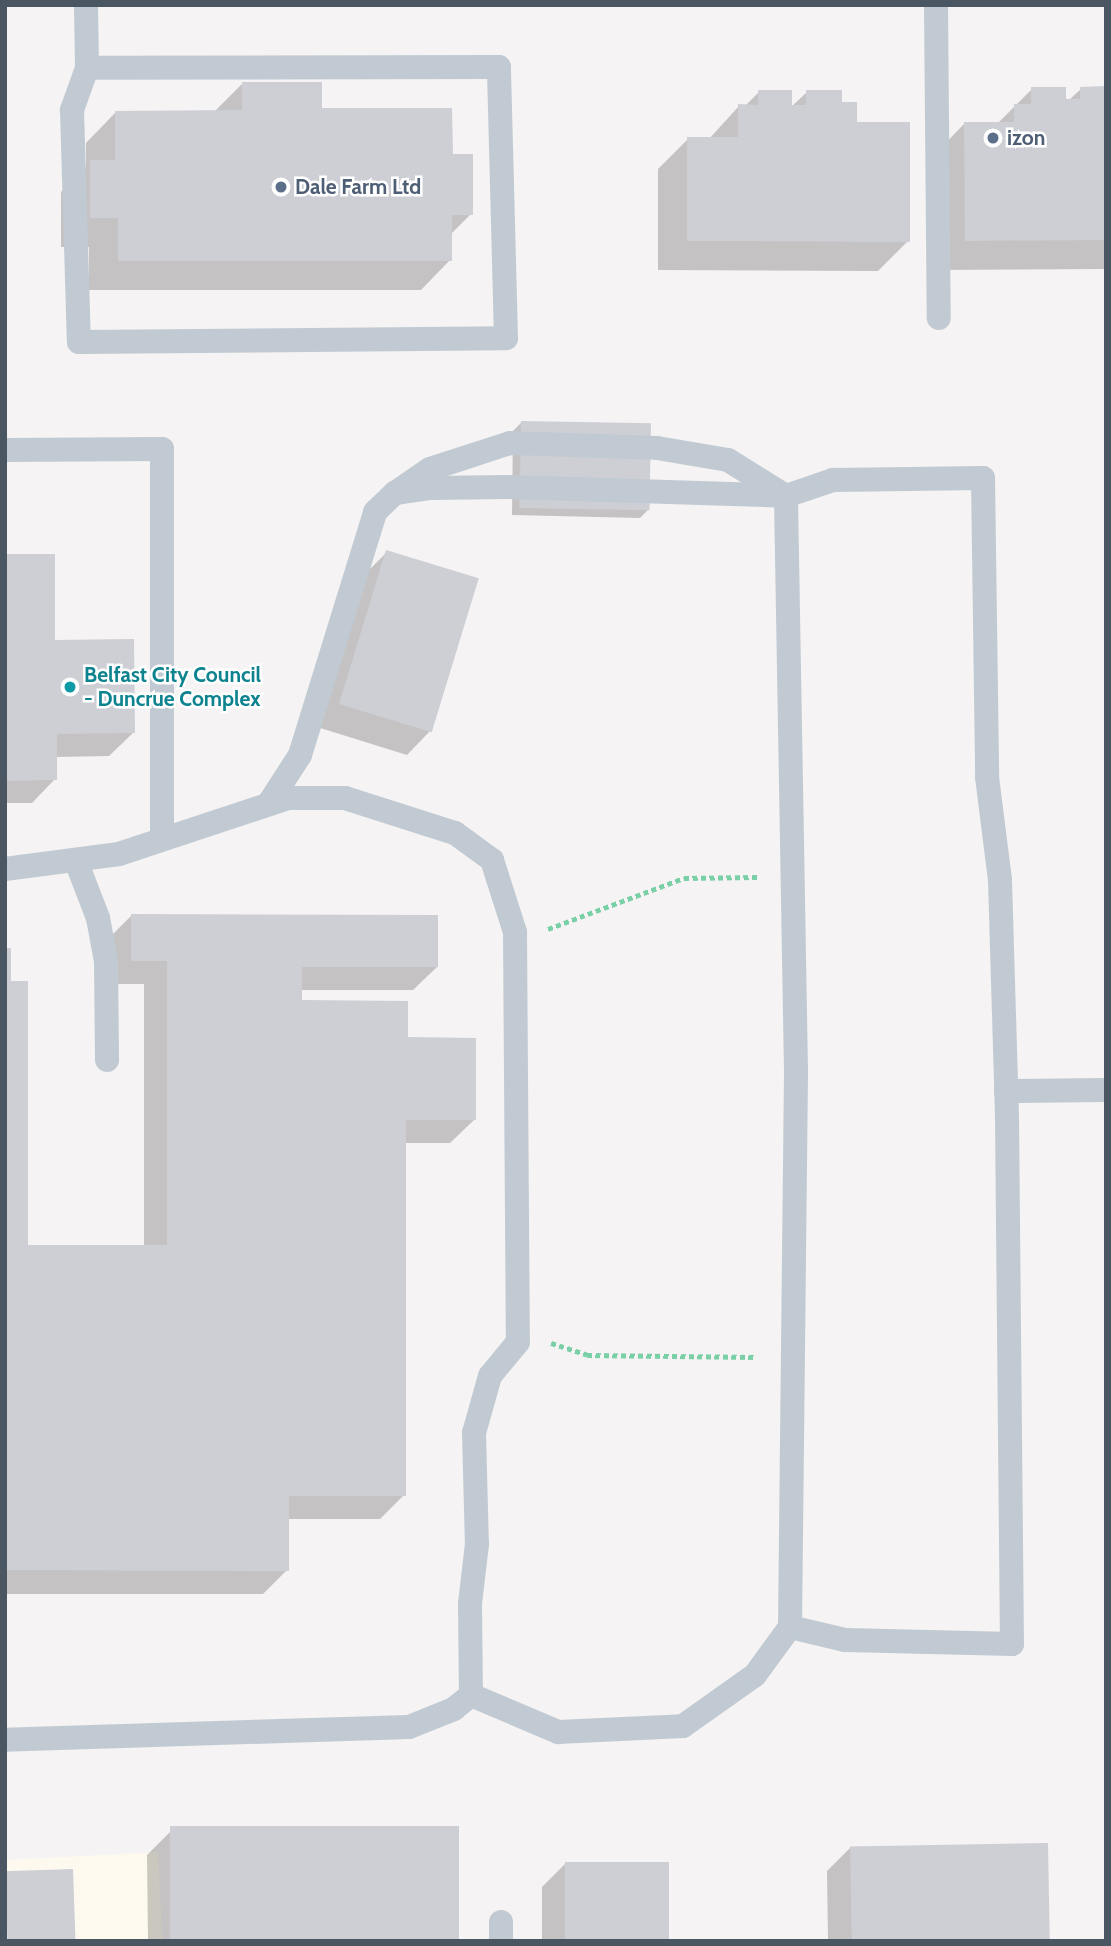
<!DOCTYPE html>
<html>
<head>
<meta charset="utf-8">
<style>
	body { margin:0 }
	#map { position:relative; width:1111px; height:1946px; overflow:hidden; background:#f5f3f3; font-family:Cabin,sans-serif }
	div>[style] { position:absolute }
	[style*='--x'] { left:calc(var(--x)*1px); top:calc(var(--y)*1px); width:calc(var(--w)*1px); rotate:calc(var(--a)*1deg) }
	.commercial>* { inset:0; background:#fdf9ef; transform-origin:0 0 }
	.shadow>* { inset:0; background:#0003 }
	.building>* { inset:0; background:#cdcfd5; transform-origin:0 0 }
	.path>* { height:4.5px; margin-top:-2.25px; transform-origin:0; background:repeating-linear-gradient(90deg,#7ad0a6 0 5px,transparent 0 8.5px) }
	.service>* { height:24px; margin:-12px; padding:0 12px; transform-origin:12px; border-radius:12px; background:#c1cad2 }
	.dots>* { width:19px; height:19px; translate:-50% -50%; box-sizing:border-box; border:4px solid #fff; border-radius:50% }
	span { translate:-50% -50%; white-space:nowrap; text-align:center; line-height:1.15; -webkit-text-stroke:5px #fff; paint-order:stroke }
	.service-label { font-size:21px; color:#4e5e75; font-weight:700 }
	.left { translate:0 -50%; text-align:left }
	.culture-label { font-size:21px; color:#0d838f; font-weight:700 }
	.frame { position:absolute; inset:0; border:7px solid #4a5661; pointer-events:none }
</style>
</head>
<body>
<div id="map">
	<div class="commercial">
		<div style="left:158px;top:1852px;width:89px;height:153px;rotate:87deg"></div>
	</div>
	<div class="shadow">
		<div style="clip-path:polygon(243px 83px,451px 156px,471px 214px,450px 235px,450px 260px,421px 290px,89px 290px,89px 247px,61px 247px,61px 192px,86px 167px,86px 143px,115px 113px,214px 112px)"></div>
		<div style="clip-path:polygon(1106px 88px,1106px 269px,936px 270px,935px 154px,964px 124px,997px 124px,1032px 89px,1069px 100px,1081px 89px)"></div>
		<div style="clip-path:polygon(759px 92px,790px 108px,807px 92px,840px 104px,856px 123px,908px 241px,878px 271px,658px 270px,658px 169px,688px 139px,709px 139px,739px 106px,745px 106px)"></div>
		<div style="clip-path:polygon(521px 423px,648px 510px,640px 518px,512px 515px,513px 431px)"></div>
		<div style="clip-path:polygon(387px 552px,430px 731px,407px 755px,317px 727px,363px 576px)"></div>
		<div style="clip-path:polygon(5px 556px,54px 642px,133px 733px,109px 756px,55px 757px,55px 779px,32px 803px,5px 803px)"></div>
		<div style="clip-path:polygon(131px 916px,437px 967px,413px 990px,300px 990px,300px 1002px,406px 1039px,474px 1120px,450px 1143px,404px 1143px,404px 1495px,380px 1519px,287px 1519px,287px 1570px,263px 1594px,5px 1594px,5px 950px,26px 1247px,144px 1247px,144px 984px,108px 984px,108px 939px)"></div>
		<div style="clip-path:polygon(171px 1831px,458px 1941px,148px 1941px,147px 1855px)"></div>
		<div style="clip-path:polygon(851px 1847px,1048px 1941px,828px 1941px,827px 1871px)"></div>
		<div style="clip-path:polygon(565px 1864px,668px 1941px,542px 1941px,542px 1887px)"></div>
	</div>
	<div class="building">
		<div style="clip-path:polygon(242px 82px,322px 82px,322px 108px,452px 108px,453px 154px,473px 154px,473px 215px,452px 215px,452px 261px,118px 261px,118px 218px,90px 218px,90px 160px,115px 160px,115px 111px,242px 110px)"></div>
		<div style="clip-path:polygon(1106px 86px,1106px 240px,965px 241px,964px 122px,1014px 122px,1014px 104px,1031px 104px,1031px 87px,1066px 87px,1066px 99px,1080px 99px,1080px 87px)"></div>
		<div style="clip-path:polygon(758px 90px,792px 90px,792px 105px,806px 105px,806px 90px,842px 90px,842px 102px,857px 102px,857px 122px,910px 122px,910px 242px,687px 241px,687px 137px,738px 137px,738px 104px,758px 105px)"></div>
		<div style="left:521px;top:421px;width:130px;height:87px;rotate:1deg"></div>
		<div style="left:386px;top:550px;width:97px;height:161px;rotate:17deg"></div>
		<div style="clip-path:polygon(5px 554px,55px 554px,55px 640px,134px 639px,135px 733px,57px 734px,57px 780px,5px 781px)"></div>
		<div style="clip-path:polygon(131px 914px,438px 915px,438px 967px,302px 967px,302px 1000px,408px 1001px,408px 1037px,476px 1038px,476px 1120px,406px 1120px,406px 1496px,289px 1496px,289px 1571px,5px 1570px,5px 948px,11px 948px,11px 981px,28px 981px,28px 1245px,167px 1245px,167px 961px,131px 961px)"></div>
		<div style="left:459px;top:1826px;width:115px;height:289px;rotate:90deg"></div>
		<div style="left:1048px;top:1843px;width:98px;height:198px;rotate:89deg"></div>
		<div style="left:565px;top:1862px;width:104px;height:79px"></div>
		<div style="left:73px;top:1869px;width:72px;height:68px;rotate:88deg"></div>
	</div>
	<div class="path">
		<div style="--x:548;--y:929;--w:145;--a:-20.6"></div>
		<div style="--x:684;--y:878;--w:73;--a:-0.8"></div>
		<div style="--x:551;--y:1343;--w:38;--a:18"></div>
		<div style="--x:587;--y:1355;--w:170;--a:0.7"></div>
	</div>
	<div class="service">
		<div style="--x:86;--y:5;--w:63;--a:89.1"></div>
		<div style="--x:87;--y:68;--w:45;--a:109.7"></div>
		<div style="--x:72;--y:110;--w:232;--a:88.3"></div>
		<div style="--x:79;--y:342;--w:427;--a:-0.5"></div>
		<div style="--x:506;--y:338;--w:271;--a:-91.5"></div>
		<div style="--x:499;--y:67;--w:412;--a:179.9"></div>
		<div style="--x:936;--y:5;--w:313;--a:89.5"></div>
		<div style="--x:5;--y:450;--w:157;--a:-0.4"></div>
		<div style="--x:162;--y:449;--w:390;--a:90"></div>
		<div style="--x:395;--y:493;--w:36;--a:-8"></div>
		<div style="--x:431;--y:488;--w:76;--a:-0.8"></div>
		<div style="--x:507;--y:487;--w:279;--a:1.8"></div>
		<div style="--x:786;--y:496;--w:50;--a:-18.8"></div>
		<div style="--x:833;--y:480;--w:150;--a:-0.8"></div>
		<div style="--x:983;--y:478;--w:299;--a:89.2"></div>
		<div style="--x:987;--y:777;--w:104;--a:82.8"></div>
		<div style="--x:1000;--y:880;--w:237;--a:88.3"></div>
		<div style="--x:1007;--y:1117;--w:527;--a:89.46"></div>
		<div style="--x:1012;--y:1644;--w:167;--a:-178.6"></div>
		<div style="--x:845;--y:1640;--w:57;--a:-166.7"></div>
		<div style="--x:269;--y:803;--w:57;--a:-57.1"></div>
		<div style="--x:300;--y:755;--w:254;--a:-72.8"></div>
		<div style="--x:375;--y:512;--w:28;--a:-44"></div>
		<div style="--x:395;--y:493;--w:42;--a:-34.4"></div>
		<div style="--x:430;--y:469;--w:84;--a:-18"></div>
		<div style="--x:510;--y:443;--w:147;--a:1.9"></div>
		<div style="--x:657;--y:448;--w:72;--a:9.6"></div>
		<div style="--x:728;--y:460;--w:68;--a:31.8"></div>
		<div style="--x:76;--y:861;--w:61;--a:68.9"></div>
		<div style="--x:98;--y:918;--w:44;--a:79.5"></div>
		<div style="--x:106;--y:961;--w:99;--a:89.4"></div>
		<div style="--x:5;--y:869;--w:115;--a:-7.5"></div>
		<div style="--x:119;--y:854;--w:178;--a:-18.3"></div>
		<div style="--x:288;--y:798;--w:57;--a:0"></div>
		<div style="--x:345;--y:798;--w:115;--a:17.7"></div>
		<div style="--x:455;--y:833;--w:46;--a:36.1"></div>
		<div style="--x:492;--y:860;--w:76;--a:72.3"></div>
		<div style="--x:515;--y:932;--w:410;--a:89.6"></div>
		<div style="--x:518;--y:1342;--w:44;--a:129.5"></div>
		<div style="--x:490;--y:1376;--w:59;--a:105.7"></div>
		<div style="--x:474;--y:1433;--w:111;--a:88.5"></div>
		<div style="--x:477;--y:1544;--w:60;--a:96.7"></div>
		<div style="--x:470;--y:1604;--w:91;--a:89.4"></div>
		<div style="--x:471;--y:1695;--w:22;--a:141"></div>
		<div style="--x:454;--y:1709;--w:48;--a:158.2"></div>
		<div style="--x:409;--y:1727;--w:404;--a:178.2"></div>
		<div style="--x:1006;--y:1091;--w:100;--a:-0.6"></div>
		<div style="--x:471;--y:1695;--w:95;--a:23"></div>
		<div style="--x:558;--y:1732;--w:125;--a:-2.7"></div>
		<div style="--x:683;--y:1726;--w:88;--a:-35.3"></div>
		<div style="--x:755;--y:1675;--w:59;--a:-53.9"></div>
		<div style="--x:790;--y:1627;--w:556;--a:-89.38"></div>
		<div style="--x:796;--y:1071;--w:575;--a:-91"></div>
		<div style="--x:501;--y:1922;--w:19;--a:90"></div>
	</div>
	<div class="dots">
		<div style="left:993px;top:138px;background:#5c6f8a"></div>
		<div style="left:281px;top:187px;background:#5c6f8a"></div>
		<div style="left:70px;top:687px;background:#0f9aa8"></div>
	</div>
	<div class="service-label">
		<span class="left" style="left:1007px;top:138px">izon</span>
		<span class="left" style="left:295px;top:187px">Dale Farm Ltd</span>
	</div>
	<div class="culture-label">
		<span class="left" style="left:84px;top:687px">Belfast City Council<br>- Duncrue Complex</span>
	</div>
	<div class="frame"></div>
</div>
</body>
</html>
